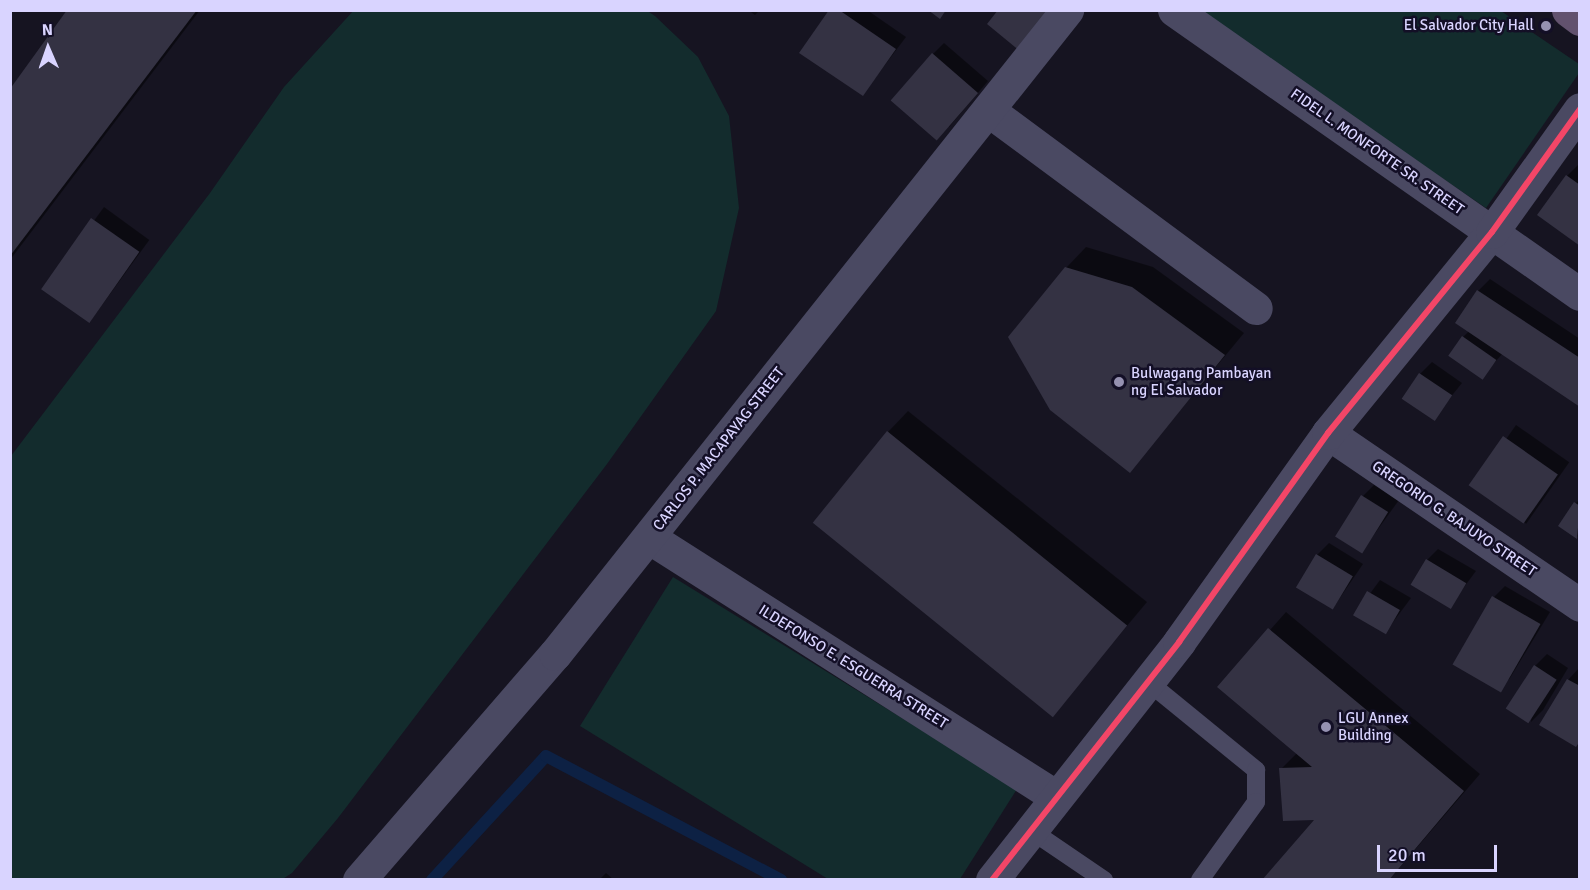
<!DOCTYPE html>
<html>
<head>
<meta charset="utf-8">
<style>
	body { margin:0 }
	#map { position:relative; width:1590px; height:890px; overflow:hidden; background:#161421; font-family:Signika,sans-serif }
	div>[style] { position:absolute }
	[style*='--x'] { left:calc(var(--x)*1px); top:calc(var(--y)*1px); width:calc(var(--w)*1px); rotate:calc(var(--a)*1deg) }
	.green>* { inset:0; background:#132c2d }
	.shadow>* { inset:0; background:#0007; transform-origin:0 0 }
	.stream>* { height:12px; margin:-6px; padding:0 6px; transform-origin:6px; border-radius:6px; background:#0d2144 }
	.building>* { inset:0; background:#343243; transform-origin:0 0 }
	.service>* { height:18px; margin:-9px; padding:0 9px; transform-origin:9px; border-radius:9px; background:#4a4962 }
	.minor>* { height:33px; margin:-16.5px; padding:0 16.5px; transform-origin:16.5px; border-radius:16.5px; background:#4a4962 }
	.trunk>* { height:33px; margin:-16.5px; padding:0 16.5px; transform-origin:16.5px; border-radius:16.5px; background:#62526e }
	.bus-1>* { height:6px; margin:-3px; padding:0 3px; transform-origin:3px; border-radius:3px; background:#f34667 }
	.dots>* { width:16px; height:16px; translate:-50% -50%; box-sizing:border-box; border:3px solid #130f26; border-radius:50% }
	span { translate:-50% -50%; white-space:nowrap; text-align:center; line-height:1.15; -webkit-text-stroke:5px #130f26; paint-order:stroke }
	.poi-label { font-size:15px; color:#d9d4ff }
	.right { translate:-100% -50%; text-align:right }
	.left { translate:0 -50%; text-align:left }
	.street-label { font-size:15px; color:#d9d4ff }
	.frame { position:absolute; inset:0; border:12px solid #d9d4ff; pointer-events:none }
	.north { position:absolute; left:18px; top:18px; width:60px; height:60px; -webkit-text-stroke:4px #130f26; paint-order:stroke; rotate:358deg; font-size:16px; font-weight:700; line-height:24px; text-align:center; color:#d9d4ff }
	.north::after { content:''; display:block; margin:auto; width:21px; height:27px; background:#d9d4ff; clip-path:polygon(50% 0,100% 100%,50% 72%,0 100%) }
	.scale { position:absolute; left:1377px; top:845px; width:120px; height:27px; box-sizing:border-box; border:3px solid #d9d4ff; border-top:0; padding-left:8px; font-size:18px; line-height:21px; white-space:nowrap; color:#d9d4ff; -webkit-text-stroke:4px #130f26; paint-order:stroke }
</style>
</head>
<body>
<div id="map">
	<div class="green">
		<div style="clip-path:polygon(354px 10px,646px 10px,655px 16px,698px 57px,729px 116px,739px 208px,716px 311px,607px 464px,338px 818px,292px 873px,281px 880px,15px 879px,10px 877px,11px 456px,210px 193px,284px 87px)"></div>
		<div style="clip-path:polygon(1197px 11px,1501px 11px,1579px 64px,1579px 73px,1486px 208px)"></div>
		<div style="clip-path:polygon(673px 577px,1017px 789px,960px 879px,828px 879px,580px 726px)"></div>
	</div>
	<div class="shadow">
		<div style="clip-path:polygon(68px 10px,200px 10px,10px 260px,10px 92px)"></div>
		<div style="clip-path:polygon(748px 10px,760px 10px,755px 15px)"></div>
		<div style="clip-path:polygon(831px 10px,867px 10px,906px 37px,863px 94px)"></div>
		<div style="clip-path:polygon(944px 43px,988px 81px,949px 127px,933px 54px)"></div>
		<div style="clip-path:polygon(1578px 165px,1580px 166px,1580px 244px,1567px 176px)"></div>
		<div style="left:104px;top:207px;width:56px;height:101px;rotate:36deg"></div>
		<div style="clip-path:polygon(1086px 247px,1153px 267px,1244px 333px,1130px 471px,1066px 268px)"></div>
		<div style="clip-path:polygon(1490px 279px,1580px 339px,1580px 405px,1503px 353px,1482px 377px,1463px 337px,1469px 331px,1478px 291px)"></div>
		<div style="clip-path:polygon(1432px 362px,1462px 383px,1433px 419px,1420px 374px)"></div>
		<div style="clip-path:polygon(908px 411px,1147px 602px,1054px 713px,888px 432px)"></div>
		<div style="left:1516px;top:425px;width:65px;height:75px;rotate:35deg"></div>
		<div style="clip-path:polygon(1374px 485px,1399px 500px,1363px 550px,1363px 496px)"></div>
		<div style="clip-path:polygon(1580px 499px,1580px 534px,1577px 537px,1576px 503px)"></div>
		<div style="clip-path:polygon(1329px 543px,1363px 564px,1333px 608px,1317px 555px)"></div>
		<div style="clip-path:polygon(1438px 549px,1476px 571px,1450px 606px,1427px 560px)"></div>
		<div style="clip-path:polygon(1380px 580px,1411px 598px,1385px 633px,1355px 614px)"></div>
		<div style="clip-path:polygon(1505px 586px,1550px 612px,1510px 678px,1498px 690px,1494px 597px)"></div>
		<div style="clip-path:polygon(1286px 612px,1480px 774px,1389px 880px,1317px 819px,1281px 769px,1297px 753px,1219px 687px)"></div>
		<div style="clip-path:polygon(1547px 654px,1568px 668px,1543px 710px,1531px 722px,1535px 666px)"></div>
		<div style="clip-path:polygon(1579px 668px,1580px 741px,1568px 680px)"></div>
		<div style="clip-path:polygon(606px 873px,614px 880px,599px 880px)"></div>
	</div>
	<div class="stream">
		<div style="--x:432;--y:880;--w:168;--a:-47.4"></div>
		<div style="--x:546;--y:756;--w:266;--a:27.8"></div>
	</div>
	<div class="building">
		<div style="clip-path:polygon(67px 10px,197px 10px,10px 256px,10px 89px)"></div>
		<div style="clip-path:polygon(829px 10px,839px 10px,896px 49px,863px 96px,799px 53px)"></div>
		<div style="clip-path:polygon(928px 10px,946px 10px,940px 19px)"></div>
		<div style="clip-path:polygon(998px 10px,1055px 10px,1021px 52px,987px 24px)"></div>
		<div style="left:932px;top:53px;width:61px;height:63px;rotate:41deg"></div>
		<div style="clip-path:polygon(1566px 175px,1580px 185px,1580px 246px,1537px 215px)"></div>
		<div style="left:91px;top:218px;width:59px;height:87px;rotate:35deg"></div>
		<div style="clip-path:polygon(1065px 267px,1132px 287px,1225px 355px,1130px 473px,1050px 410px,1008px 337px)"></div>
		<div style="clip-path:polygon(1477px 290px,1580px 358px,1580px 407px,1455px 323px)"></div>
		<div style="left:1462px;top:336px;width:42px;height:24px;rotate:35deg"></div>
		<div style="left:1419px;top:373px;width:40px;height:31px;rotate:34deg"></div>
		<div style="left:887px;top:431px;width:309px;height:118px;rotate:39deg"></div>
		<div style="left:1503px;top:436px;width:67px;height:60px;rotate:35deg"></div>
		<div style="left:1361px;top:495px;width:32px;height:49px;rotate:32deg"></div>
		<div style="clip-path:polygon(1574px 502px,1580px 506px,1577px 539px,1558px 526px)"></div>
		<div style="left:1316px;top:554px;width:43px;height:39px;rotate:31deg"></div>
		<div style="left:1426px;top:559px;width:47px;height:30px;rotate:31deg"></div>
		<div style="left:1367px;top:591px;width:38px;height:28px;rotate:30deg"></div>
		<div style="left:1492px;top:596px;width:56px;height:79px;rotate:30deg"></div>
		<div style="clip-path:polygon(1268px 628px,1464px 791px,1389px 880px,1262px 880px,1314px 820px,1283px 821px,1279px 768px,1312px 767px,1217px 687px)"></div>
		<div style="left:1534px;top:665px;width:27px;height:52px;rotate:33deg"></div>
		<div style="clip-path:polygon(1567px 679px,1580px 686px,1580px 741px,1576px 747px,1539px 725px)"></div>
	</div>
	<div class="service">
		<div style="--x:1147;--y:681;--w:141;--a:39.2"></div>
		<div style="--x:1256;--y:770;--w:32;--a:90"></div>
		<div style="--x:1256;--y:802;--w:96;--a:125.7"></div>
		<div style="--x:1029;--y:829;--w:91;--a:34.2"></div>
	</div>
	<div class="minor">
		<div style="--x:1174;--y:10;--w:495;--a:35"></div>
		<div style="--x:988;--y:110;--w:333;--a:36.5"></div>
		<div style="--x:1328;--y:433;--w:305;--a:34.3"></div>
		<div style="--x:650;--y:538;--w:482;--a:32.5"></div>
		<div style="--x:359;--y:880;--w:299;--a:-49.1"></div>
		<div style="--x:555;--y:654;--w:823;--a:-51.51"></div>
		<div style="--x:992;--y:880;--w:303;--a:-51.8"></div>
		<div style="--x:1179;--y:642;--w:257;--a:-54.5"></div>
		<div style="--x:1328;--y:433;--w:259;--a:-50.8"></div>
		<div style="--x:1492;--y:232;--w:151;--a:-54.4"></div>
	</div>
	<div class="trunk">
		<div style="--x:1568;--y:10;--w:15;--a:37"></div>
	</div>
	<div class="bus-1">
		<div style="--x:992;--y:880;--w:303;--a:-51.8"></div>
		<div style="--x:1179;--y:642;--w:257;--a:-54.5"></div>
		<div style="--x:1328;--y:433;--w:259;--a:-50.8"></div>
		<div style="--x:1492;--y:232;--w:151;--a:-54.4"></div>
	</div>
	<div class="dots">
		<div style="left:1546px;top:26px;background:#9591b1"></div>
		<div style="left:1119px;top:382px;background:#9591b1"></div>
		<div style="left:1326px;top:727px;background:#9591b1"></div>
	</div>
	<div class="poi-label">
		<span class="right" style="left:1534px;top:26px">El Salvador City Hall</span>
		<span class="left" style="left:1131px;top:382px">Bulwagang Pambayan<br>ng El Salvador</span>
		<span class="left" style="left:1338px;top:727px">LGU Annex<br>Building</span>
	</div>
	<div class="street-label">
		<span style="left:1377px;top:152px;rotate:35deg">FIDEL L. MONFORTE SR. STREET</span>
		<span style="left:719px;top:449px;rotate:-52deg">CARLOS P. MACAPAYAG STREET</span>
		<span style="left:1454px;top:519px;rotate:34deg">GREGORIO G. BAJUYO STREET</span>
		<span style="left:853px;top:667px;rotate:32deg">ILDEFONSO E. ESGUERRA STREET</span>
	</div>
	<div class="frame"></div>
	<div class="north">N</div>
	<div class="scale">20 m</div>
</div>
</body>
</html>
